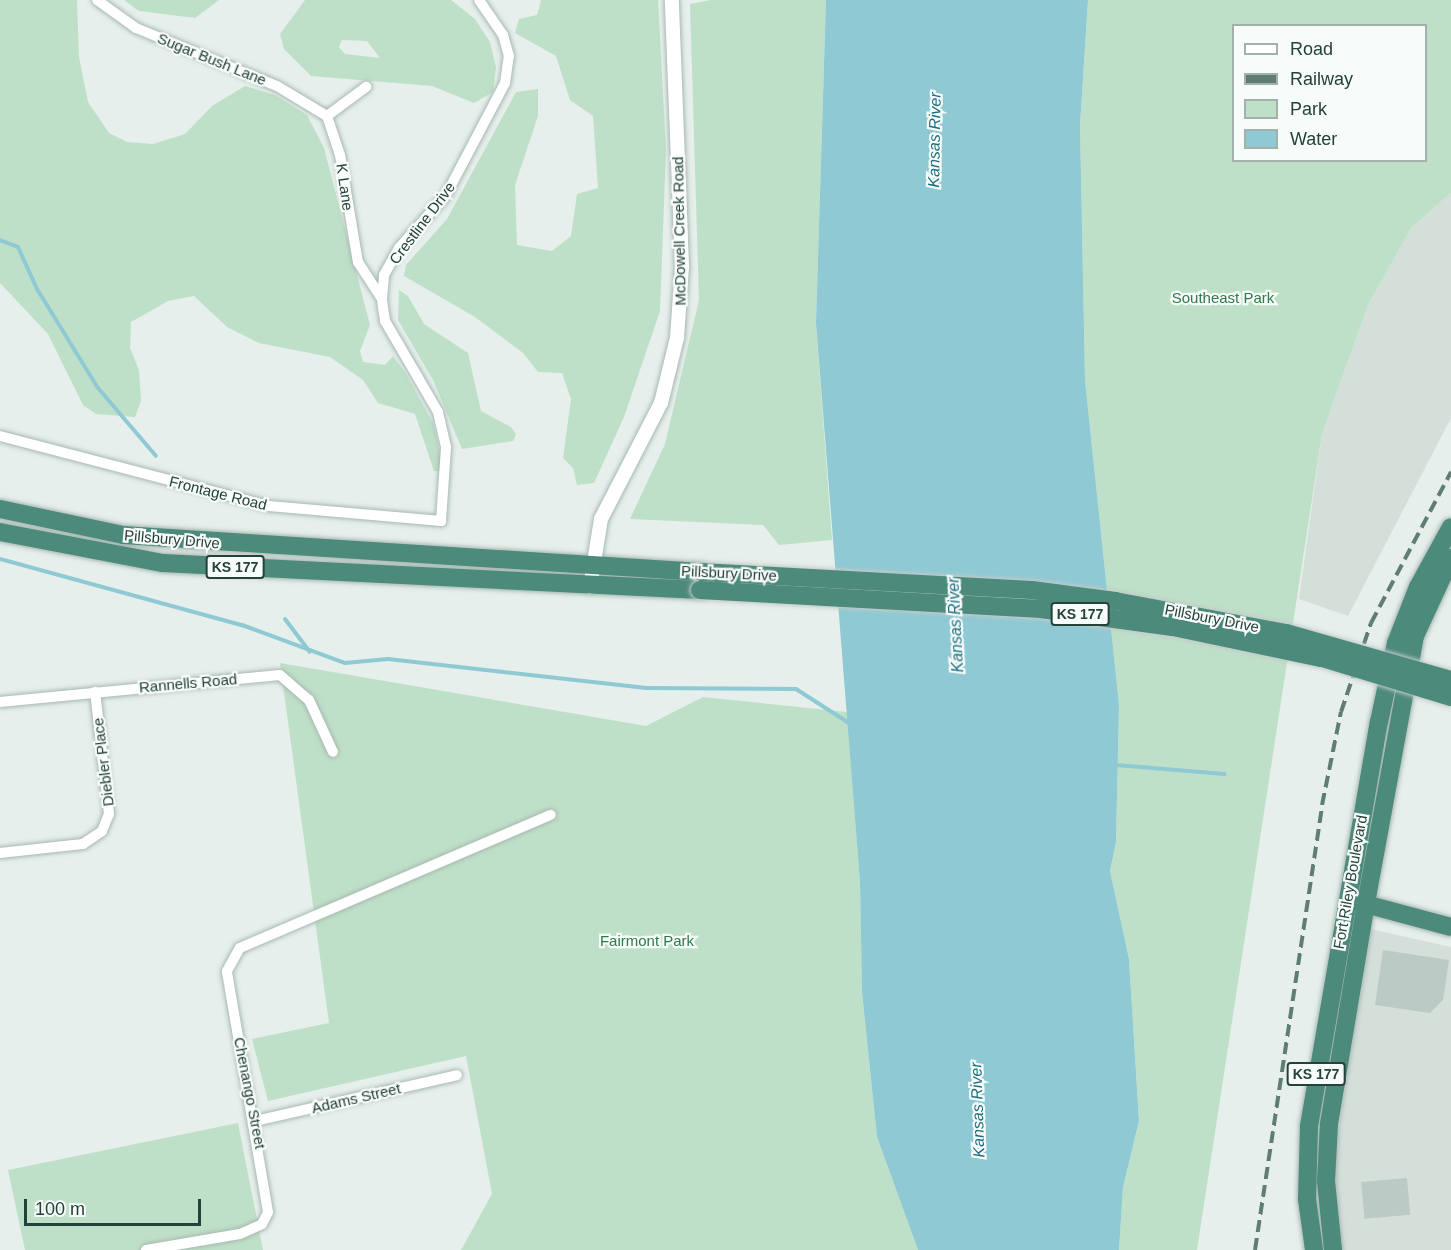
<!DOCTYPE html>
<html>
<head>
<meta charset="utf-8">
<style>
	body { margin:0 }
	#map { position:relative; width:1451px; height:1250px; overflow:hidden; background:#e6efeb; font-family:Arial,sans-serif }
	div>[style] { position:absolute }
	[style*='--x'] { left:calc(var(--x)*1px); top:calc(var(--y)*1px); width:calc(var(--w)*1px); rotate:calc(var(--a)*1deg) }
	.built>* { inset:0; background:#d4dfda }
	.green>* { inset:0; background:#bfe0c8 }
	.water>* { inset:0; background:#8ec9d4 }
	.stream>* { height:4px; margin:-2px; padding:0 2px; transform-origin:2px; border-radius:2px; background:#8ec9d4 }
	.building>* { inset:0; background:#bbcac4; transform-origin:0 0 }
	.roads { filter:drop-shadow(0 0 2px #a8b8b2) drop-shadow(0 0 2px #a8b8b2) }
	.minor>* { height:10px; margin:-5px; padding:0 5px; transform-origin:5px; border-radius:5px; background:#fff }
	.tertiary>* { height:14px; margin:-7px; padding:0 7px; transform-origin:7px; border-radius:7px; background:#fff }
	.trunk>* { height:18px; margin:-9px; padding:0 9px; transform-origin:9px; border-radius:9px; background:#4c8a7c }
	.rail>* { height:4px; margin-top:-2px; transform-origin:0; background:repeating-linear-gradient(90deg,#5f7d75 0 12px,transparent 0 18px) }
	.bridges { filter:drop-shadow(0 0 2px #c2cac8) drop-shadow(0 0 2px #c2cac8) }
	.trunk-bridge>* { height:18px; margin:-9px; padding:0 9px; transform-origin:9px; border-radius:9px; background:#4c8a7c }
	span { translate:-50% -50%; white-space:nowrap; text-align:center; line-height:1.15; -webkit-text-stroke:4.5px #f7fbf9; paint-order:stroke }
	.shield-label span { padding:2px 4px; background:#f7fbf9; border:2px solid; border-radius:4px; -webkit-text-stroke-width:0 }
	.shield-label { font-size:14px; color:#24423a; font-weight:700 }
	.street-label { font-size:15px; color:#24423a }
	.park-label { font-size:15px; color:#2d7a4b }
	.water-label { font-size:16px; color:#1c6f80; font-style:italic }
	.legend { position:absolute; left:1232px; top:24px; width:195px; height:138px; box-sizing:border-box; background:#f7fbf9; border:2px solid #a3b1ad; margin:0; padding:8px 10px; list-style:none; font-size:18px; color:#24423a }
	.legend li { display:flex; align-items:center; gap:12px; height:30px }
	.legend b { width:30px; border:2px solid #a3b1ad }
	.scale { position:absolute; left:24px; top:1199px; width:177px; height:27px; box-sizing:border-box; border:3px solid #24423a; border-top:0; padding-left:8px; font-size:18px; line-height:21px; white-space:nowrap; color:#24423a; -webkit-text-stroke:4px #f7fbf9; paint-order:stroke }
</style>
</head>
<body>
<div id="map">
	<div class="built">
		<div style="clip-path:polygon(1451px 193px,1451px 418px,1348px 616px,1299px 599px,1322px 434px,1368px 305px,1411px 228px)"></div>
		<div style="clip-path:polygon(1370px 929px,1451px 947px,1451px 1250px,1342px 1250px,1334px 1196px,1336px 1146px)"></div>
	</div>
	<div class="green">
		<div style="clip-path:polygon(0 0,77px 0,79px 57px,88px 102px,109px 133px,127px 142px,153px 144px,185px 134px,212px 106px,245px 86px,275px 95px,307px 115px,324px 148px,370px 325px,360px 351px,363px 362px,385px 365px,393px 356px,405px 372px,433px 423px,442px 461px,439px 471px,434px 471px,415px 414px,378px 403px,363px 380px,330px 357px,259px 343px,227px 327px,194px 296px,168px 301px,131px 322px,130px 348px,139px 370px,141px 401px,135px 417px,96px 414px,83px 405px,48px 334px,0 283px)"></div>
		<div style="clip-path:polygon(124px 0,219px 0,195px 18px,139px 11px)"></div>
		<div style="clip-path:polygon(evenodd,305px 0,451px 0,475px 19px,490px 42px,496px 67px,493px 92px,474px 103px,432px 86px,311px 76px,284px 49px,280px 34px,305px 0,342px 40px,367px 41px,380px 58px,345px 54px,339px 47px,342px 40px)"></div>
		<div style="clip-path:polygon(541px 0,658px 0,666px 150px,660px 311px,624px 417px,594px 483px,577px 485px,573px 468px,563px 458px,571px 399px,562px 373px,538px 372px,523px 353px,475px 317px,404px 276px,406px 265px,447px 219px,516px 92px,538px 89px,538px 116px,515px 185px,517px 245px,552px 251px,571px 236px,577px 194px,598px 188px,593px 116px,570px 100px,556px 56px,515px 33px,519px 19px,537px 15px)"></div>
		<div style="clip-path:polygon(711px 0,826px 0,816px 323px,832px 540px,779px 545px,763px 525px,630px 519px,665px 444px,699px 300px,690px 4px)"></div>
		<div style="clip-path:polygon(evenodd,1088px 0,1451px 0,1451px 193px,1411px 228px,1368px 305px,1322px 434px,1197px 1250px,1119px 1250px,1123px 1187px,1139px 1121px,1129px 959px,1110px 871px,1116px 842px,1119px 705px,1085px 380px,1080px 125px,1088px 0,1234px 26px,1426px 26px,1426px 160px,1234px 160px,1234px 26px)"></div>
		<div style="clip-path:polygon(399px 290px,408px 296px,424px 324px,468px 353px,481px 411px,511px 427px,516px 434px,513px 441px,462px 449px,433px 380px,398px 320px)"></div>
		<div style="clip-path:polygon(280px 663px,646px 726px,703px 697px,847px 712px,860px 882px,862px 992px,877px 1137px,918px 1250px,461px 1250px,492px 1194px,466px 1056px,268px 1101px,252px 1039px,329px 1023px)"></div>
		<div style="clip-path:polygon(238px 1123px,263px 1250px,25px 1250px,8px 1170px)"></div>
	</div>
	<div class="water">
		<div style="clip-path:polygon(826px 0,1088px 0,1080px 125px,1085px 380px,1119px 705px,1116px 842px,1110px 871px,1129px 959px,1139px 1121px,1123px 1187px,1119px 1250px,918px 1250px,877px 1137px,862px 992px,860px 882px,816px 323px)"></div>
	</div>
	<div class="stream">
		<div style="--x:0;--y:240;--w:19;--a:21"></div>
		<div style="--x:18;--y:247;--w:46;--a:65.7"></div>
		<div style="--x:37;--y:289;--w:116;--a:58.4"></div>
		<div style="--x:98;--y:388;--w:89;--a:49.5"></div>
		<div style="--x:0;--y:559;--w:251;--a:15.3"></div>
		<div style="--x:242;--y:625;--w:110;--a:20.3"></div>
		<div style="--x:345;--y:663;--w:43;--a:-5.3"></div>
		<div style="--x:388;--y:659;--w:260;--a:6.4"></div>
		<div style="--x:646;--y:688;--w:150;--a:0.4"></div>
		<div style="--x:796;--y:689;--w:67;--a:32.7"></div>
		<div style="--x:285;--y:619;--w:41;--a:52.9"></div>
		<div style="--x:1116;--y:765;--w:109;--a:4.7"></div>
	</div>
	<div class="building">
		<div style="clip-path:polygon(1383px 950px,1449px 960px,1443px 1000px,1430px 1013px,1375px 1005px)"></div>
		<div style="left:1407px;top:1178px;width:37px;height:46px;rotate:85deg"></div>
	</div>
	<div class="roads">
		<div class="minor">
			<div style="--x:97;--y:0;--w:48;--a:35.7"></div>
			<div style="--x:136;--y:28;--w:152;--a:22.4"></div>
			<div style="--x:277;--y:86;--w:58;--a:31"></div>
			<div style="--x:327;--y:116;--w:41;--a:71.6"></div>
			<div style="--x:340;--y:155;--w:109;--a:80.5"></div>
			<div style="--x:358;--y:262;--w:44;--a:57"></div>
			<div style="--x:327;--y:116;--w:49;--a:-36.6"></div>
			<div style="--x:0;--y:436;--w:278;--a:14.6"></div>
			<div style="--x:269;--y:506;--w:173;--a:5"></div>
			<div style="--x:441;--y:521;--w:74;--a:-86.1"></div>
			<div style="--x:446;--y:447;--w:36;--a:-103"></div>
			<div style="--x:438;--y:412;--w:105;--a:-120.2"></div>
			<div style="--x:385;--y:321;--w:22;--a:-98"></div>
			<div style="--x:382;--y:299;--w:24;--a:-85"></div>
			<div style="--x:384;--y:275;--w:31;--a:-61"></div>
			<div style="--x:399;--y:248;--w:71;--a:-48.4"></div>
			<div style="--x:446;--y:195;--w:127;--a:-62.2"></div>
			<div style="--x:505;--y:83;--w:27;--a:-82"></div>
			<div style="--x:509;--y:56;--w:22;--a:-106"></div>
			<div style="--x:503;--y:35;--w:42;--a:-124.4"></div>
			<div style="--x:0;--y:702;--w:281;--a:-5.5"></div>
			<div style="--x:280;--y:675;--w:38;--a:41"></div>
			<div style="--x:309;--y:700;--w:57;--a:65.2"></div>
			<div style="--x:0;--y:853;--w:83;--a:-6.2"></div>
			<div style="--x:83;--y:844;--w:23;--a:-34"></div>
			<div style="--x:102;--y:831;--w:18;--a:-68"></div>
			<div style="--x:109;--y:814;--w:123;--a:-96.5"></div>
			<div style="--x:255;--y:1121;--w:207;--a:-12.8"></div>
			<div style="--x:146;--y:1250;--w:95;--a:-9.7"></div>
			<div style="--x:240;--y:1234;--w:24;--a:-24"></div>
			<div style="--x:262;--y:1224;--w:13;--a:-63"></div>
			<div style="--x:268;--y:1212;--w:244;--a:-99.7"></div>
			<div style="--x:227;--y:971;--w:26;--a:-61"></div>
			<div style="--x:240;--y:948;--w:338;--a:-23.2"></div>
		</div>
		<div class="tertiary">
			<div style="--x:590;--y:587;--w:69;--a:-80.8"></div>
			<div style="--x:601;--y:519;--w:131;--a:-62.7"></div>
			<div style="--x:661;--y:403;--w:67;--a:-76.2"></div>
			<div style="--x:677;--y:338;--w:72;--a:-86"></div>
			<div style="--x:682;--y:266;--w:266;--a:-92.2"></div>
		</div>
		<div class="trunk">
			<div style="--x:0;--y:509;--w:126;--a:11.9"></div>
			<div style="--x:123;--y:535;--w:579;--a:3.66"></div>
			<div style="--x:0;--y:532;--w:166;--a:10.8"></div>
			<div style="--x:163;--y:563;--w:538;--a:2.88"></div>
			<div style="--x:1354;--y:901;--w:100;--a:15"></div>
			<div style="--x:1314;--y:1250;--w:51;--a:-97.8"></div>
			<div style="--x:1307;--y:1199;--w:73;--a:-88.4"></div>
			<div style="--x:1309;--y:1126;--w:410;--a:-80.2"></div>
			<div style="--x:1379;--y:722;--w:81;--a:-77.9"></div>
			<div style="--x:1396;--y:643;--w:60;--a:-68.6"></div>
			<div style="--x:1418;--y:587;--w:68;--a:-61.2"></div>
			<div style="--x:1333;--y:1250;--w:69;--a:-95.8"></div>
			<div style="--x:1326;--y:1181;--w:57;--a:-87"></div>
			<div style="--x:1329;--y:1124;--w:224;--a:-80.5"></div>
			<div style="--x:1366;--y:903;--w:271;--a:-79.6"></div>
			<div style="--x:1415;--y:636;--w:86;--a:-65.2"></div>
		</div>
	</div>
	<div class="rail">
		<div style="--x:1255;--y:1250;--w:450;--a:-81.4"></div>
		<div style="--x:1322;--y:805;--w:95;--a:-78.5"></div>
		<div style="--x:1341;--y:712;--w:94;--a:-71.4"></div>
		<div style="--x:1371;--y:623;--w:171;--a:-62.1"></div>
	</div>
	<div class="bridges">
		<div class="trunk-bridge">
			<div style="--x:701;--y:572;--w:331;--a:3.1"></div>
			<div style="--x:1032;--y:590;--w:84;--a:7.5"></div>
			<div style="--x:1115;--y:601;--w:174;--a:10.6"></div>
			<div style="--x:1286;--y:633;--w:172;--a:15.9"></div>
			<div style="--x:700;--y:590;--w:342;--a:3.2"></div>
			<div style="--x:1041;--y:609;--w:133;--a:7.8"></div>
			<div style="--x:1173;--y:627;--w:152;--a:11.8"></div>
			<div style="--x:1322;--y:658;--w:135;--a:16.8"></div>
		</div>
	</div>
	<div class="shield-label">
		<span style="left:235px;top:567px">KS 177</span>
		<span style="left:1080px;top:614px">KS 177</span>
		<span style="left:1316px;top:1074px">KS 177</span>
	</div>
	<div class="street-label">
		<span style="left:212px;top:59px;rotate:22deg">Sugar Bush Lane</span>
		<span style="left:345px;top:187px;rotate:82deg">K Lane</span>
		<span style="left:422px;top:223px;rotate:-53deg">Crestline Drive</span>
		<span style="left:679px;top:231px;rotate:-91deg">McDowell Creek Road</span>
		<span style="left:218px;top:493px;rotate:14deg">Frontage Road</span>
		<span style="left:172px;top:539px;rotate:5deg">Pillsbury Drive</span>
		<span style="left:729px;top:573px;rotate:3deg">Pillsbury Drive</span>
		<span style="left:1212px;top:618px;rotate:11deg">Pillsbury Drive</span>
		<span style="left:188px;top:683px;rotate:-5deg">Rannells Road</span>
		<span style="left:103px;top:762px;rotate:-97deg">Diebler Place</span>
		<span style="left:1350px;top:882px;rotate:-80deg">Fort Riley Boulevard</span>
		<span style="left:250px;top:1093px;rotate:79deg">Chenango Street</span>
		<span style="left:356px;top:1098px;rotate:-13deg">Adams Street</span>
	</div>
	<div class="park-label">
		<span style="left:1223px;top:298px">Southeast Park</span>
		<span style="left:647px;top:941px">Fairmont Park</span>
	</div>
	<div class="water-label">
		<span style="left:935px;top:140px;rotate:-89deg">Kansas River</span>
		<span style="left:956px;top:625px;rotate:-93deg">Kansas River</span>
		<span style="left:978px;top:1110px;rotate:-92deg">Kansas River</span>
	</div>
	<ul class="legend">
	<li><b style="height:8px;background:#fff"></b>Road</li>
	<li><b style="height:8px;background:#5f7d75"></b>Railway</li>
	<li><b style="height:16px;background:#bfe0c8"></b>Park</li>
	<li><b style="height:16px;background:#8ec9d4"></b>Water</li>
	</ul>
	<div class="scale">100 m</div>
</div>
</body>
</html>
